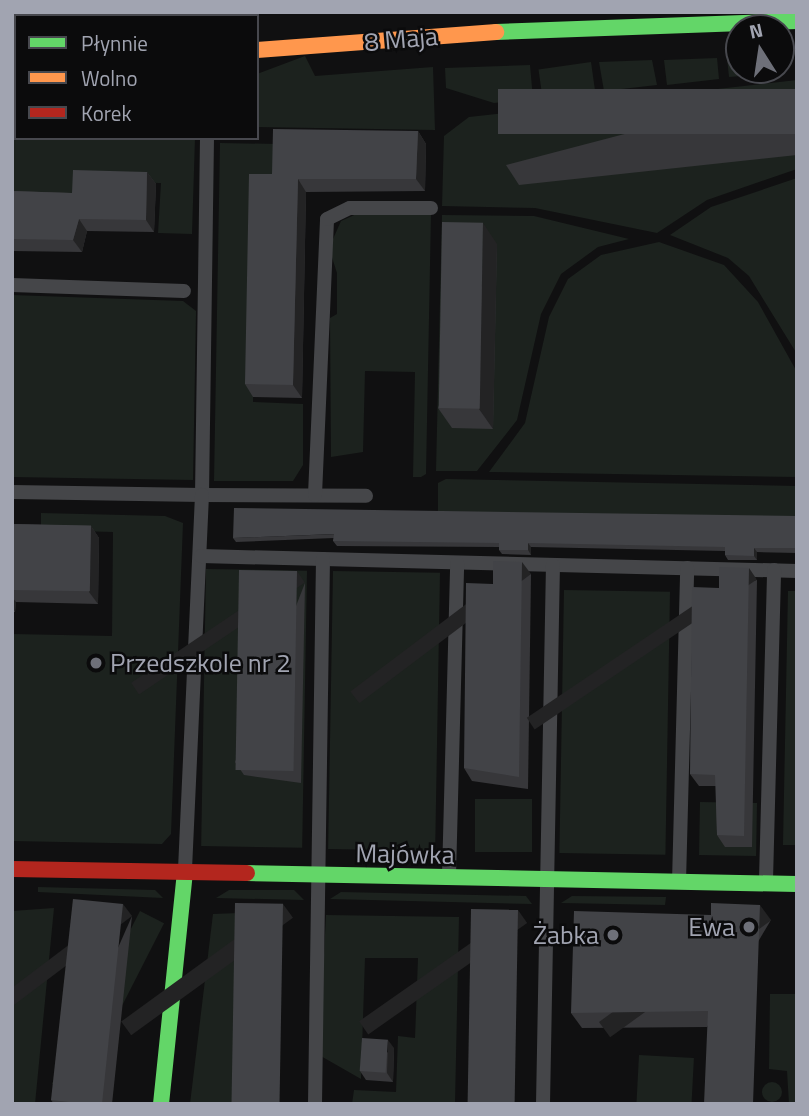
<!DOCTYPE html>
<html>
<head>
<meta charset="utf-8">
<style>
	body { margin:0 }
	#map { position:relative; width:809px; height:1116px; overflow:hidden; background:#101011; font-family:"Titillium Web",sans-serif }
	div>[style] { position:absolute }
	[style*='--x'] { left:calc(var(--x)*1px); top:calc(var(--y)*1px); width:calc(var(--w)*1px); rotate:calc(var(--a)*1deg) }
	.green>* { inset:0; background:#1c221e; transform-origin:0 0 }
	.round { border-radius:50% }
	.lane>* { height:14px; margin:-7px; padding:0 7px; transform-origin:7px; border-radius:7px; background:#454649 }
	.street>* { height:28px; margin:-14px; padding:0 14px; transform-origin:14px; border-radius:14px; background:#454649 }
	.fast>* { height:16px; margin:-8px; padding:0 8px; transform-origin:8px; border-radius:8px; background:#63d668 }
	.slow>* { height:16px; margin:-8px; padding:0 8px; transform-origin:8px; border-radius:8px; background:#ff974d }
	.jam>* { height:16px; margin:-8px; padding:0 8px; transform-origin:8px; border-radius:8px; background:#b3261e }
	.wall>* { inset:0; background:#37373a }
	.shaded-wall>* { inset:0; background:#232324; transform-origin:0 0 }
	.building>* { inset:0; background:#424347; transform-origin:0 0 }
	.dots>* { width:19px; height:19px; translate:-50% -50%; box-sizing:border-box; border:4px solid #0b0b0c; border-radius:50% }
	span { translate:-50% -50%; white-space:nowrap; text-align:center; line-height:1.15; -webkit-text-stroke:5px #0b0b0c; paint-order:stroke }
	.street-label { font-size:26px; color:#a1a4b1 }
	.poi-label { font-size:26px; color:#a1a4b1 }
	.left { translate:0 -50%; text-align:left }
	.right { translate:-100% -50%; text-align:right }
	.frame { position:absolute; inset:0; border:14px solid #a1a4b1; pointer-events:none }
	.legend { position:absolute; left:14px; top:14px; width:245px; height:126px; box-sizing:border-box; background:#0b0b0c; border:2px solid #47484e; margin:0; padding:9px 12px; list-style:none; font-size:21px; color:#a1a4b1 }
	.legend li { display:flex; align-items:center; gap:14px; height:35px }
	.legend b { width:35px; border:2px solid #47484e }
	.north { position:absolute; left:725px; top:14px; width:70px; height:70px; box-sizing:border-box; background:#0b0b0c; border:2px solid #47484e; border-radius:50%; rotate:348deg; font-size:19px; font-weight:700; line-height:28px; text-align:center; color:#a1a4b1 }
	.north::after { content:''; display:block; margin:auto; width:24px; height:32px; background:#6e7079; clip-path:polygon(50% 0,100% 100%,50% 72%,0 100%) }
</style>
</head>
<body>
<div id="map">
	<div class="green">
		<div style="clip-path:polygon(305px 56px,315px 76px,433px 67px,435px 130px,257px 127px,257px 74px)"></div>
		<div style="clip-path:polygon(739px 57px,739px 70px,781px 73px,729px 77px,727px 58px)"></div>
		<div style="clip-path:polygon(717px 58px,719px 79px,667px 85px,664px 60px)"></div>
		<div style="clip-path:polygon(652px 60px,657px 85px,604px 91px,599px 62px)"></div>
		<div style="left:591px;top:62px;width:30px;height:53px;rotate:82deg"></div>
		<div style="clip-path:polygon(530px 65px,533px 99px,494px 103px,446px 88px,445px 68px)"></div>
		<div style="clip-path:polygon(12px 77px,16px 138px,195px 138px,192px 234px,158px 233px,161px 183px,79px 182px,78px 204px,12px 203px)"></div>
		<div style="clip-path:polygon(797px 80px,797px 169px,707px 200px,657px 233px,535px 208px,442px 206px,444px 136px,469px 117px)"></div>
		<div style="clip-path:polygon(220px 143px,277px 144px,277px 183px,255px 183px,253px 402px,303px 404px,303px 465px,293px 481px,214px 481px)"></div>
		<div style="clip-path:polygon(797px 178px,797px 354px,749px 276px,728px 258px,670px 235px,711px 207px)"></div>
		<div style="clip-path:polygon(361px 212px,431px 213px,426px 474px,421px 477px,413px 477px,415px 372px,365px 371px,363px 452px,331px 457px,330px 318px,337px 314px,337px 273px,329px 248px,341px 221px)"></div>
		<div style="clip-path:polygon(442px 215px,534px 216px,629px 239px,598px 247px,561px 274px,541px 314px,517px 420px,477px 471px,436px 471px)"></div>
		<div style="clip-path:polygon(659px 242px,724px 265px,758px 302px,797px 372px,797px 477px,489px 472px,525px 423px,549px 317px,568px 279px,601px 255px)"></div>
		<div style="clip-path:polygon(12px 295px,183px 301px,196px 311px,193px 480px,12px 477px)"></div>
		<div style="clip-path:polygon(446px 479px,797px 486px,797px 519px,438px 512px,438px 483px)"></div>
		<div style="clip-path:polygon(41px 513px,165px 516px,183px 523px,171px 834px,162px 844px,12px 841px,12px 634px,112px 636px,113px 532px,41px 530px)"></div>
		<div style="left:206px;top:569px;width:101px;height:277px;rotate:1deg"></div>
		<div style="left:333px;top:571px;width:107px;height:278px;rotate:1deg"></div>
		<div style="left:564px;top:590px;width:106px;height:263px;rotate:1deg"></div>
		<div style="clip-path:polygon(788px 591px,797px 591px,797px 845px,783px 845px)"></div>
		<div style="left:475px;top:799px;width:57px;height:53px"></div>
		<div style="left:700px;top:802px;width:57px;height:53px;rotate:1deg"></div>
		<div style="clip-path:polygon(38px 887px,155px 890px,163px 898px,38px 892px)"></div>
		<div style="clip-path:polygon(229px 890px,294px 890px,304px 900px,216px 898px)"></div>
		<div style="clip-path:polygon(341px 892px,526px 896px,532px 904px,330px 899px)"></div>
		<div style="clip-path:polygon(572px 896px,666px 897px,665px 905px,561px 903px)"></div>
		<div style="clip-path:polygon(54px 908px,35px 1104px,12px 1104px,12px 911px)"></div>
		<div style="left:140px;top:911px;width:27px;height:194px;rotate:27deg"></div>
		<div style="clip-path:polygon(239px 913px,235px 1104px,190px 1104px,213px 914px)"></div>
		<div style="clip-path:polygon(326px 915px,459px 917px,455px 1104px,352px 1104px,354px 1090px,396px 1092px,398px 1036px,415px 1038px,418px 958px,365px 958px,361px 1079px,319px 1055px)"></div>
		<div style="clip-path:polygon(770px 994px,797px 994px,797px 1104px,789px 1104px,787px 1071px,769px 1069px)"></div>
		<div style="left:639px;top:1055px;width:55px;height:49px;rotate:3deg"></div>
		<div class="round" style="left:762px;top:1082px;width:20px;height:20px"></div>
	</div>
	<div class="lane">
		<div style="--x:207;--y:138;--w:357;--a:90.8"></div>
		<div style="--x:202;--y:495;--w:164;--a:0.3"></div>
		<div style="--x:12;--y:285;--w:172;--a:2"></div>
		<div style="--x:12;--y:492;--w:190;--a:0.9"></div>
		<div style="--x:202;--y:495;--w:375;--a:92.6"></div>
		<div style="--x:315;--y:495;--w:276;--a:-87.5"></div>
		<div style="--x:327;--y:219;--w:25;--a:-26"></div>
		<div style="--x:350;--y:208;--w:81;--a:0"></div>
		<div style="--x:201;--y:556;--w:596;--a:1.44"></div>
		<div style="--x:449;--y:876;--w:313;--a:-88.5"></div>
		<div style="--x:766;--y:880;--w:310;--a:-88.5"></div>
		<div style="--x:679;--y:882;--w:314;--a:-88.5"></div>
		<div style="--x:315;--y:1104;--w:545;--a:-89.16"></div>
		<div style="--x:543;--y:1104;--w:539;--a:-88.94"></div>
	</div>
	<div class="street">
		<div style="--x:12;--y:44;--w:4;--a:0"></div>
	</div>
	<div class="fast">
		<div style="--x:496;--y:32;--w:301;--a:-2.1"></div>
		<div style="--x:247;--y:873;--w:550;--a:1.15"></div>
		<div style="--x:161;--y:1104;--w:232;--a:-84.1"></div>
	</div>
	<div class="slow">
		<div style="--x:257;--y:50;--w:240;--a:-4.3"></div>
	</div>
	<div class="jam">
		<div style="--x:12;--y:869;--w:235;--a:1"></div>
	</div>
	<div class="wall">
		<div style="clip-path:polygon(797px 89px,797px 155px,519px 185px,506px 165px)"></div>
		<div style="clip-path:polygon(418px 131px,426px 144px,425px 191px,306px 192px,302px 398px,253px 397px,245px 384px,272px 174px)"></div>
		<div style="clip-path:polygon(147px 172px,156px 184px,154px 232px,87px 231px,82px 252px,12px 251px,12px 191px,72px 193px)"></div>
		<div style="clip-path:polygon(497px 244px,493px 429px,452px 428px,438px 408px)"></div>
		<div style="clip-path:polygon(797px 516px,797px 553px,757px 552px,757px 560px,728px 560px,725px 555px,725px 551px,531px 547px,531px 555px,502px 554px,499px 550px,499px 547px,337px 546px,333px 541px,334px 538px,236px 542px,233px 538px)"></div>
		<div style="clip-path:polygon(12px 524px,91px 526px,99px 538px,98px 604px,16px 602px,15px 612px,12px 612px)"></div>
		<div style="clip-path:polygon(531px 574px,528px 789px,472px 781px,464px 768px,493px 584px)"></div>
		<div style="clip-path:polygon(757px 580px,752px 847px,725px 847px,717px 835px,716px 786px,699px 786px,690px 774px,719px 588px)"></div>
		<div style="clip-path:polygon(305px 583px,301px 783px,244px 775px,235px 762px)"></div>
		<div style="clip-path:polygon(132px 916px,112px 1104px,54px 1104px,51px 1100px)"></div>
		<div style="clip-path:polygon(771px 920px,707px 1027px,582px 1028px,571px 1013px)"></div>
		<div style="clip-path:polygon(394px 1048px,393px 1082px,366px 1080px,360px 1071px)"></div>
	</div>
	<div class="shaded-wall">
		<div style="clip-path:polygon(418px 131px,426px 144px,425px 191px,416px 179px)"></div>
		<div style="clip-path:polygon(147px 172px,156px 184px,154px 232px,146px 220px)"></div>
		<div style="clip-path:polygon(298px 179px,306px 192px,302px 398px,293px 385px)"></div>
		<div style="clip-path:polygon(79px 219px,87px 231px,82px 252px,73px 240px)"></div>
		<div style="clip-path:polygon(483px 223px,497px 244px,493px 429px,479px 409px)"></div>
		<div style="clip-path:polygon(91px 526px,99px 538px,98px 604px,89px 592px)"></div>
		<div style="clip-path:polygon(528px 543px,531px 547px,531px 555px,528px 550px)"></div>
		<div style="clip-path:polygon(754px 548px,757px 552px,757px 560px,754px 556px)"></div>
		<div style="left:522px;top:562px;width:15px;height:215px;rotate:53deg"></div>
		<div style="left:749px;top:568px;width:14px;height:268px;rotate:56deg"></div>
		<div style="left:297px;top:571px;width:14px;height:200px;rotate:56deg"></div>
		<div style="clip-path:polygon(12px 597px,16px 602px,15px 612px,12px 607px)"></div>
		<div style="left:123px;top:904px;width:15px;height:201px;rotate:53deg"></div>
		<div style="left:283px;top:904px;width:17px;height:200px;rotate:54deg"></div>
		<div style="left:760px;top:905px;width:19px;height:199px;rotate:54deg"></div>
		<div style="left:518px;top:910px;width:16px;height:194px;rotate:55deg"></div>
		<div style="clip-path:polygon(388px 1040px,394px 1048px,393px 1082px,387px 1073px)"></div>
	</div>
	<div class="building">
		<div style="left:797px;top:89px;width:45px;height:299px;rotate:90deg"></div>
		<div style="clip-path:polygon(273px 129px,418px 131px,416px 179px,298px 179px,293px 385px,245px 384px,249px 174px,272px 174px)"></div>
		<div style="clip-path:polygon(73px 170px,147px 172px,146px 220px,79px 219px,73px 240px,12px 239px,12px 191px,72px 193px)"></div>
		<div style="left:442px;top:222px;width:41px;height:186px;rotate:1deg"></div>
		<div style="clip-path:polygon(234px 508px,797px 516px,797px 548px,754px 548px,754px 556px,725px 555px,725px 547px,528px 543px,528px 550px,499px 550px,499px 543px,333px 541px,334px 534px,233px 538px)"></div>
		<div style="left:12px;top:524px;width:79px;height:66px;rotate:1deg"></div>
		<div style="clip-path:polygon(493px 561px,522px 562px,519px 777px,464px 768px,466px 583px,493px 584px)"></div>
		<div style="clip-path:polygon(719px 567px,749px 568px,744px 836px,717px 835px,715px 775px,690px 774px,692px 587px,719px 588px)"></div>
		<div style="left:297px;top:571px;width:200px;height:58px;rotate:91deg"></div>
		<div style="clip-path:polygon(73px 899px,123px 904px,102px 1104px,87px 1104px,51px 1100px)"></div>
		<div style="left:235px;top:903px;width:48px;height:201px;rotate:1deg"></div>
		<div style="clip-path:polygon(711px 903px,760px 905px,753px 1104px,704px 1104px,708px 1011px,571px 1013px,574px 911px,711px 915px)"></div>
		<div style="left:471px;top:909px;width:47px;height:195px;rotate:1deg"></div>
		<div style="left:362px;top:1038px;width:26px;height:33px;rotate:4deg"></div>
	</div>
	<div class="dots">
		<div style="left:96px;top:663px;background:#6e7079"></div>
		<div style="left:749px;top:927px;background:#6e7079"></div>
		<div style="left:613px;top:935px;background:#6e7079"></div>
	</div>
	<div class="street-label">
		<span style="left:401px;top:39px;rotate:-5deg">8 Maja</span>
		<span style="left:405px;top:854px;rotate:1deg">Majówka</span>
	</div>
	<div class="poi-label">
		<span class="left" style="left:110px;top:663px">Przedszkole nr 2</span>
		<span class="right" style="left:735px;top:927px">Ewa</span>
		<span class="right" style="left:599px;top:935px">Żabka</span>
	</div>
	<div class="frame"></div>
	<ul class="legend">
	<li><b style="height:9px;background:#63d668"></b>Płynnie</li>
	<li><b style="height:9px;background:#ff974d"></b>Wolno</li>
	<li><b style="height:9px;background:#b3261e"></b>Korek</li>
	</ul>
	<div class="north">N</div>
</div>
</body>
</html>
